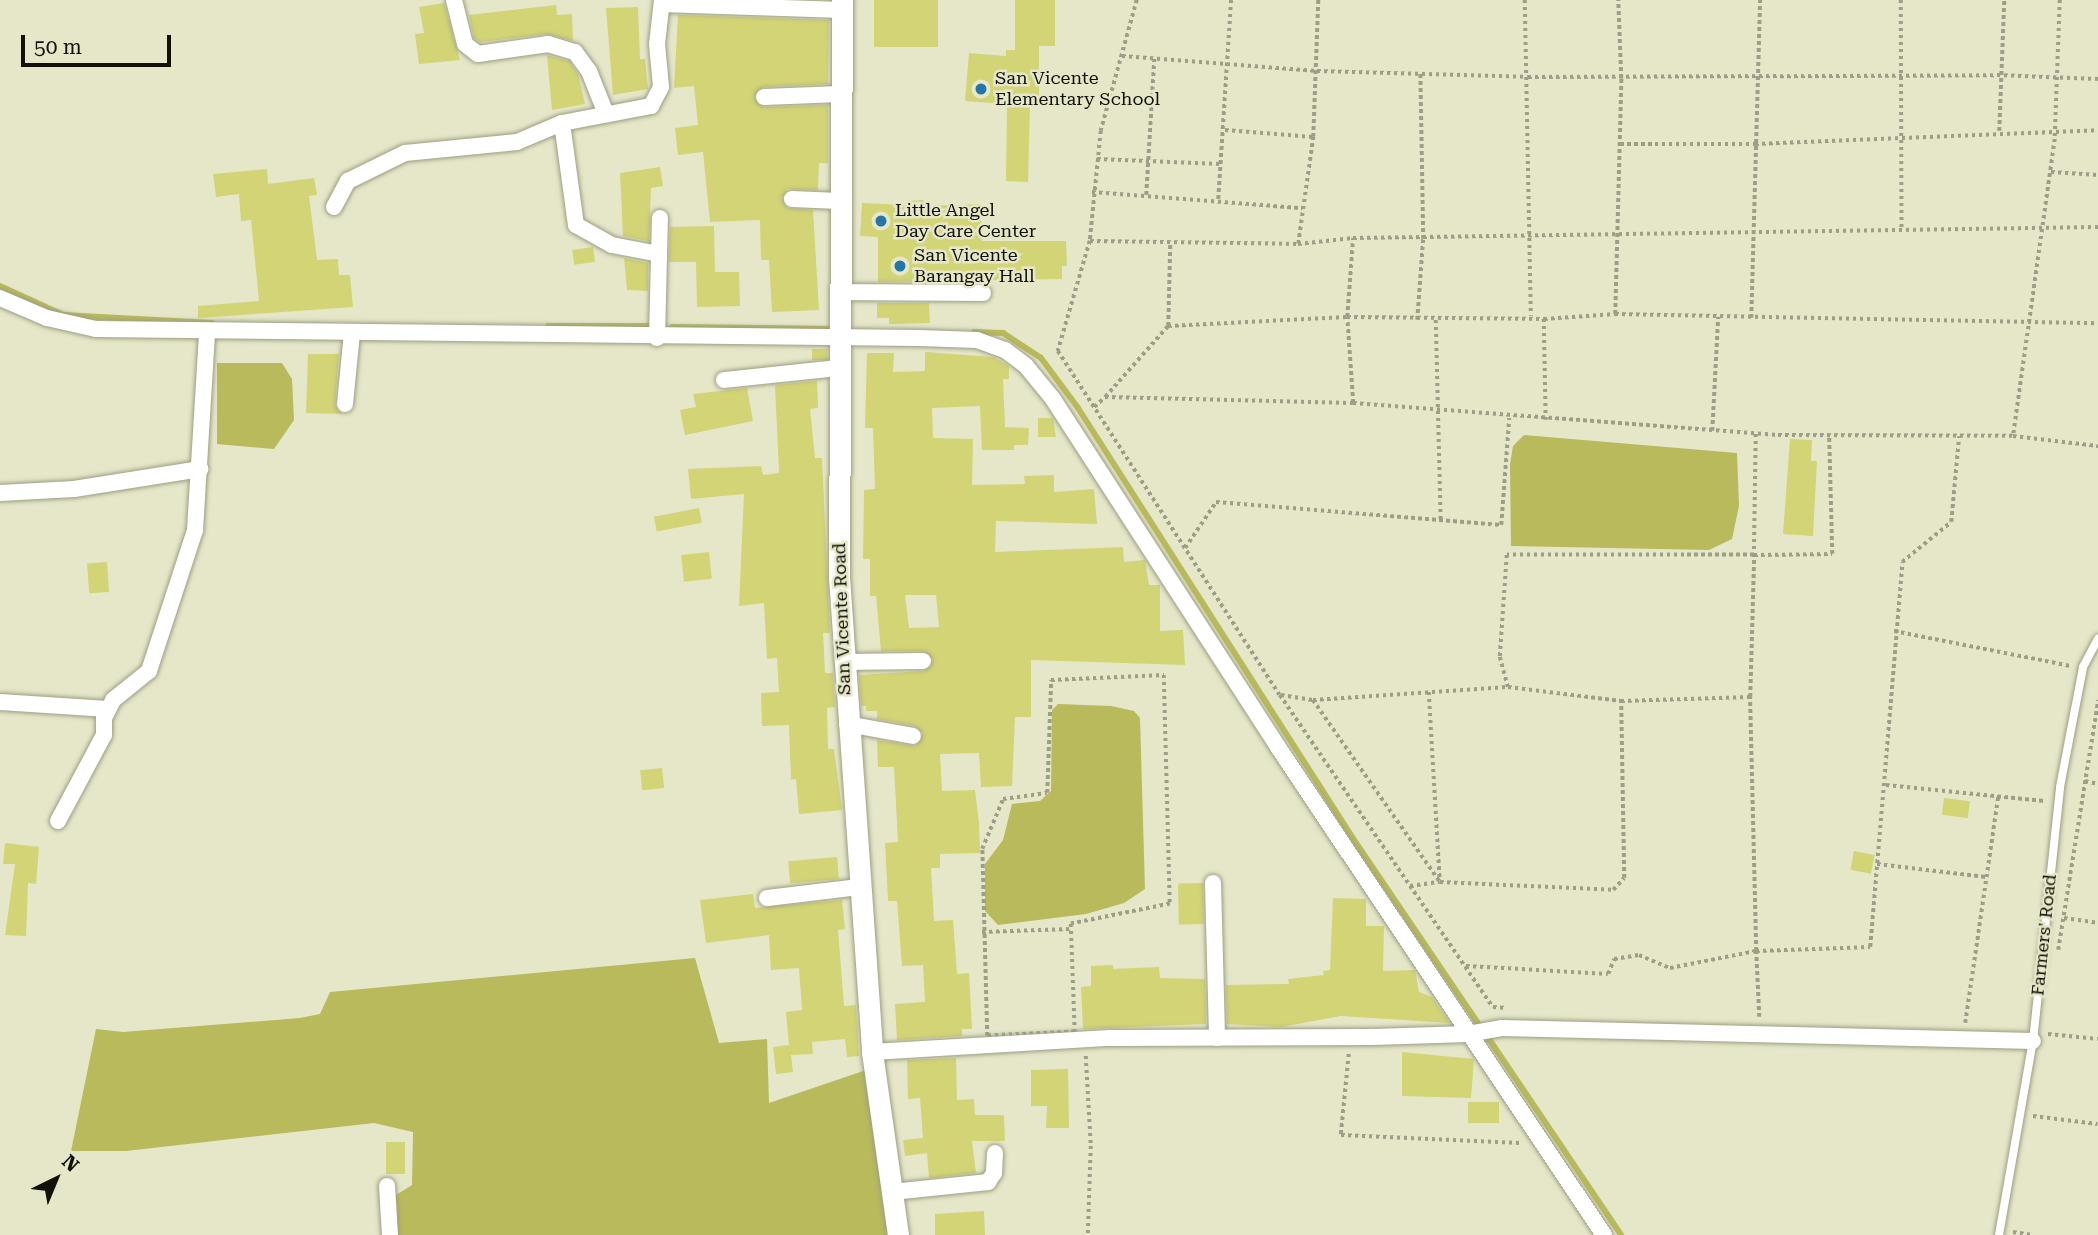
<!DOCTYPE html>
<html>
<head>
<meta charset="utf-8">
<style>
	body { margin:0 }
	#map { position:relative; width:2098px; height:1235px; overflow:hidden; background:#e6e7c9; font-family:"Roboto Serif",serif }
	div>[style] { position:absolute }
	[style*='--x'] { left:calc(var(--x)*1px); top:calc(var(--y)*1px); width:calc(var(--w)*1px); rotate:calc(var(--a)*1deg) }
	.water>* { inset:0; background:#b8ba5b }
	.stream>* { height:6px; margin:-3px; padding:0 3px; transform-origin:3px; border-radius:3px; background:#b8ba5b }
	.building>* { inset:0; background:#d2d475; transform-origin:0 0 }
	.path>* { height:3.5px; margin-top:-1.75px; transform-origin:0; background:repeating-linear-gradient(90deg,#9d9e87 0 3.5px,transparent 0 7px) }
	.roads { filter:drop-shadow(0 0 2px #9d9e82) drop-shadow(0 0 2px #9d9e82) }
	.service>* { height:8px; margin:-4px; padding:0 4px; transform-origin:4px; border-radius:4px; background:#fff }
	.minor>* { height:16px; margin:-8px; padding:0 8px; transform-origin:8px; border-radius:8px; background:#fff }
	.tertiary>* { height:21px; margin:-10.5px; padding:0 10.5px; transform-origin:10.5px; border-radius:10.5px; background:#fff }
	.dots>* { width:19px; height:19px; translate:-50% -50%; box-sizing:border-box; border:4px solid #e6e7c9; border-radius:50% }
	span { translate:-50% -50%; white-space:nowrap; text-align:center; line-height:1.15; -webkit-text-stroke:5px #e6e7c9; paint-order:stroke }
	.poi-label { font-size:18px; color:#111107 }
	.left { translate:0 -50%; text-align:left }
	.street-label { font-size:18px; color:#111107 }
	.north { position:absolute; left:21px; top:1144px; width:70px; height:70px; -webkit-text-stroke:5px #e6e7c9; paint-order:stroke; rotate:43deg; font-size:19px; font-weight:700; line-height:28px; text-align:center; color:#111107 }
	.north::after { content:''; display:block; margin:auto; width:24px; height:32px; background:#111107; clip-path:polygon(50% 0,100% 100%,50% 72%,0 100%) }
	.scale { position:absolute; left:21px; top:35px; width:150px; height:32px; box-sizing:border-box; border:4px solid #111107; border-top:0; padding-left:9px; font-size:21px; line-height:24px; white-space:nowrap; color:#111107; -webkit-text-stroke:5px #e6e7c9; paint-order:stroke }
</style>
</head>
<body>
<div id="map">
	<div class="water">
		<div style="clip-path:polygon(217px 363px,282px 363px,292px 379px,294px 420px,274px 449px,217px 444px)"></div>
		<div style="clip-path:polygon(1524px 435px,1737px 453px,1739px 506px,1732px 539px,1709px 550px,1511px 546px,1510px 464px,1513px 446px)"></div>
		<div style="clip-path:polygon(1058px 704px,1111px 706px,1134px 711px,1140px 718px,1145px 889px,1124px 903px,1086px 914px,998px 925px,985px 911px,985px 864px,1003px 840px,1012px 804px,1040px 801px,1051px 791px,1052px 710px)"></div>
		<div style="clip-path:polygon(695px 958px,719px 1043px,767px 1039px,769px 1103px,872px 1068px,887px 1235px,397px 1235px,396px 1195px,412px 1185px,413px 1132px,374px 1123px,126px 1151px,71px 1151px,96px 1029px,123px 1032px,300px 1018px,320px 1014px,330px 992px)"></div>
	</div>
	<div class="stream">
		<div style="--x:0;--y:286;--w:69;--a:24.7"></div>
		<div style="--x:63;--y:315;--w:149;--a:3.1"></div>
		<div style="--x:548;--y:326;--w:105;--a:0"></div>
		<div style="--x:672;--y:327;--w:159;--a:0.7"></div>
		<div style="--x:974;--y:332;--w:29;--a:2"></div>
		<div style="--x:1003;--y:333;--w:45;--a:33.3"></div>
		<div style="--x:1041;--y:358;--w:62;--a:53.5"></div>
		<div style="--x:1078;--y:408;--w:516;--a:57.42"></div>
		<div style="--x:1356;--y:843;--w:220;--a:55.9"></div>
		<div style="--x:1489;--y:1039;--w:236;--a:56"></div>
	</div>
	<div class="building">
		<div style="left:874px;top:0;width:64px;height:47px"></div>
		<div style="clip-path:polygon(1015px 0,1055px 0,1055px 46px,1039px 46px,1039px 104px,1030px 104px,1028px 182px,1006px 181px,1007px 104px,965px 101px,969px 53px,1006px 56px,1006px 50px,1015px 50px)"></div>
		<div style="clip-path:polygon(444px 3px,460px 60px,419px 64px,415px 34px,424px 33px,419px 7px)"></div>
		<div style="clip-path:polygon(556px 5px,557px 15px,572px 14px,573px 41px,547px 34px,480px 42px,474px 38px,469px 15px)"></div>
		<div style="clip-path:polygon(638px 7px,640px 59px,645px 59px,648px 89px,613px 95px,606px 8px)"></div>
		<div style="clip-path:polygon(678px 15px,829px 20px,828px 84px,764px 87px,754px 97px,764px 107px,828px 105px,828px 163px,819px 163px,818px 190px,788px 189px,782px 198px,787px 208px,813px 210px,819px 310px,772px 312px,769px 260px,761px 260px,760px 220px,710px 222px,703px 152px,678px 155px,675px 128px,698px 125px,694px 86px,674px 88px)"></div>
		<div style="clip-path:polygon(547px 55px,569px 61px,578px 74px,585px 104px,552px 110px)"></div>
		<div style="clip-path:polygon(660px 167px,663px 186px,651px 188px,649px 241px,623px 236px,620px 173px)"></div>
		<div style="clip-path:polygon(267px 169px,268px 184px,314px 178px,317px 195px,309px 196px,317px 260px,338px 259px,339px 275px,350px 275px,353px 307px,198px 318px,198px 306px,259px 301px,251px 220px,241px 221px,239px 194px,216px 197px,213px 174px)"></div>
		<div style="clip-path:polygon(924px 200px,924px 206px,981px 204px,982px 241px,1066px 241px,1067px 266px,1062px 266px,1062px 279px,878px 282px,878px 237px,860px 236px,862px 203px,907px 205px,907px 201px)"></div>
		<div style="clip-path:polygon(714px 226px,715px 272px,739px 272px,740px 306px,697px 307px,696px 262px,669px 262px,670px 227px)"></div>
		<div style="left:593px;top:247px;width:15px;height:21px;rotate:82deg"></div>
		<div style="clip-path:polygon(624px 258px,648px 263px,648px 291px,627px 290px)"></div>
		<div style="clip-path:polygon(877px 303px,929px 303px,930px 323px,889px 324px,889px 318px,877px 318px)"></div>
		<div style="left:812px;top:349px;width:15px;height:11px"></div>
		<div style="clip-path:polygon(evenodd,925px 352px,993px 357px,1009px 366px,1009px 379px,1003px 379px,1005px 427px,1029px 428px,1028px 445px,1014px 445px,1014px 450px,982px 450px,980px 406px,932px 408px,933px 438px,973px 439px,972px 485px,1025px 484px,1024px 476px,1054px 475px,1054px 492px,1094px 489px,1097px 524px,996px 521px,995px 552px,1123px 547px,1124px 562px,1145px 560px,1149px 585px,1160px 585px,1160px 631px,1183px 630px,1185px 665px,1031px 660px,1031px 717px,1015px 717px,1012px 786px,981px 787px,979px 753px,940px 754px,942px 791px,975px 790px,979px 823px,980px 853px,940px 854px,940px 868px,931px 868px,934px 921px,953px 920px,957px 974px,969px 973px,972px 1029px,962px 1029px,962px 1036px,897px 1040px,895px 1004px,925px 1002px,923px 965px,902px 966px,897px 901px,888px 901px,885px 843px,898px 842px,894px 767px,878px 767px,877px 740px,916px 746px,923px 733px,915px 726px,877px 719px,877px 711px,866px 711px,866px 706px,861px 706px,859px 675px,924px 671px,933px 660px,924px 651px,881px 651px,876px 596px,870px 596px,870px 559px,863px 559px,864px 490px,875px 489px,873px 428px,865px 428px,867px 353px,894px 353px,893px 372px,925px 371px,925px 352px,905px 595px,936px 595px,939px 627px,909px 628px,905px 595px)"></div>
		<div style="clip-path:polygon(308px 354px,339px 354px,335px 404px,342px 414px,306px 413px)"></div>
		<div style="clip-path:polygon(817px 381px,818px 408px,810px 409px,815px 458px,822px 458px,830px 633px,823px 633px,825px 673px,833px 673px,835px 707px,827px 708px,828px 749px,834px 749px,842px 810px,799px 814px,796px 779px,791px 780px,789px 725px,762px 726px,761px 693px,779px 692px,777px 658px,767px 659px,764px 603px,739px 606px,744px 494px,691px 499px,688px 469px,761px 466px,763px 475px,779px 473px,775px 385px)"></div>
		<div style="clip-path:polygon(747px 388px,753px 421px,685px 435px,680px 410px,696px 407px,693px 394px)"></div>
		<div style="clip-path:polygon(1038px 418px,1053px 418px,1056px 437px,1038px 437px)"></div>
		<div style="clip-path:polygon(1790px 439px,1812px 440px,1811px 461px,1817px 461px,1813px 536px,1783px 534px)"></div>
		<div style="left:699px;top:508px;width:15px;height:46px;rotate:79deg"></div>
		<div style="left:709px;top:552px;width:27px;height:28px;rotate:84deg"></div>
		<div style="left:107px;top:562px;width:30px;height:20px;rotate:86deg"></div>
		<div style="left:662px;top:768px;width:20px;height:22px;rotate:84deg"></div>
		<div style="left:1944px;top:798px;width:26px;height:17px;rotate:7deg"></div>
		<div style="clip-path:polygon(5px 843px,39px 847px,36px 884px,28px 883px,26px 936px,5px 935px,15px 864px,3px 864px)"></div>
		<div style="left:1854px;top:851px;width:21px;height:19px;rotate:11deg"></div>
		<div style="left:837px;top:857px;width:22px;height:49px;rotate:85deg"></div>
		<div style="left:1203px;top:883px;width:41px;height:25px;rotate:89deg"></div>
		<div style="clip-path:polygon(753px 894px,755px 908px,842px 900px,845px 929px,838px 930px,844px 1006px,856px 1005px,859px 1056px,847px 1057px,845px 1039px,812px 1042px,813px 1054px,791px 1055px,793px 1072px,776px 1074px,773px 1047px,789px 1045px,786px 1012px,802px 1010px,799px 968px,771px 970px,769px 935px,706px 943px,700px 900px)"></div>
		<div style="clip-path:polygon(1333px 898px,1366px 899px,1366px 926px,1384px 926px,1383px 971px,1415px 970px,1419px 992px,1432px 997px,1450px 1023px,1341px 1016px,1281px 1027px,1227px 1024px,1226px 985px,1289px 984px,1288px 979px,1324px 975px,1323px 971px,1330px 970px)"></div>
		<div style="clip-path:polygon(1113px 965px,1113px 969px,1159px 967px,1160px 978px,1205px 979px,1206px 1024px,1083px 1029px,1081px 987px,1091px 986px,1091px 966px)"></div>
		<div style="clip-path:polygon(1402px 1052px,1474px 1059px,1471px 1098px,1402px 1096px)"></div>
		<div style="clip-path:polygon(956px 1058px,957px 1100px,974px 1099px,975px 1115px,1004px 1115px,1005px 1141px,972px 1141px,976px 1173px,929px 1178px,927px 1153px,905px 1156px,903px 1140px,923px 1138px,920px 1098px,908px 1099px,907px 1060px)"></div>
		<div style="clip-path:polygon(1068px 1069px,1069px 1128px,1046px 1128px,1047px 1106px,1031px 1106px,1031px 1070px)"></div>
		<div style="left:1499px;top:1102px;width:21px;height:31px;rotate:90deg"></div>
		<div style="left:386px;top:1142px;width:19px;height:32px"></div>
		<div style="clip-path:polygon(984px 1211px,985px 1235px,935px 1235px,935px 1214px)"></div>
	</div>
	<div class="path">
		<div style="--x:1137;--y:0;--w:136;--a:105.4"></div>
		<div style="--x:1101;--y:131;--w:111;--a:95.7"></div>
		<div style="--x:1090;--y:241;--w:115;--a:106.2"></div>
		<div style="--x:1058;--y:351;--w:409;--a:57.2"></div>
		<div style="--x:1280;--y:695;--w:378;--a:55.7"></div>
		<div style="--x:1493;--y:1007;--w:14;--a:4"></div>
		<div style="--x:1525;--y:0;--w:316;--a:88.9"></div>
		<div style="--x:1901;--y:0;--w:231;--a:89.8"></div>
		<div style="--x:2060;--y:0;--w:139;--a:92.1"></div>
		<div style="--x:2055;--y:139;--w:300;--a:98"></div>
		<div style="--x:2013;--y:436;--w:86;--a:6.7"></div>
		<div style="--x:1122;--y:56;--w:196;--a:4.4"></div>
		<div style="--x:1317;--y:71;--w:211;--a:1.6"></div>
		<div style="--x:1528;--y:77;--w:469;--a:-0.2"></div>
		<div style="--x:1997;--y:75;--w:101;--a:2.3"></div>
		<div style="--x:1225;--y:130;--w:88;--a:4.5"></div>
		<div style="--x:1999;--y:131;--w:131;--a:-87.8"></div>
		<div style="--x:1620;--y:144;--w:135;--a:0"></div>
		<div style="--x:1755;--y:144;--w:343;--a:-2.3"></div>
		<div style="--x:1097;--y:159;--w:123;--a:2.3"></div>
		<div style="--x:2051;--y:172;--w:47;--a:3.7"></div>
		<div style="--x:1092;--y:192;--w:211;--a:4.4"></div>
		<div style="--x:1146;--y:195;--w:136;--a:-86.6"></div>
		<div style="--x:1218;--y:199;--w:199;--a:-86.3"></div>
		<div style="--x:1090;--y:241;--w:208;--a:0.8"></div>
		<div style="--x:1298;--y:244;--w:55;--a:-6.2"></div>
		<div style="--x:1353;--y:238;--w:745;--a:-0.85"></div>
		<div style="--x:1298;--y:244;--w:108;--a:-82"></div>
		<div style="--x:1313;--y:137;--w:137;--a:-87.9"></div>
		<div style="--x:1615;--y:314;--w:236;--a:-88.5"></div>
		<div style="--x:1621;--y:78;--w:78;--a:-92.2"></div>
		<div style="--x:1751;--y:318;--w:318;--a:-88.4"></div>
		<div style="--x:1544;--y:319;--w:101;--a:88.9"></div>
		<div style="--x:1417;--y:320;--w:81;--a:-85.8"></div>
		<div style="--x:1423;--y:239;--w:167;--a:-91"></div>
		<div style="--x:1436;--y:320;--w:200;--a:88.6"></div>
		<div style="--x:1168;--y:326;--w:179;--a:-2.9"></div>
		<div style="--x:1347;--y:317;--w:197;--a:0.6"></div>
		<div style="--x:1544;--y:319;--w:71;--a:-4"></div>
		<div style="--x:1615;--y:314;--w:483;--a:1.1"></div>
		<div style="--x:1105;--y:397;--w:95;--a:-48.4"></div>
		<div style="--x:1168;--y:326;--w:84;--a:-88.6"></div>
		<div style="--x:1353;--y:403;--w:86;--a:-94"></div>
		<div style="--x:1347;--y:317;--w:79;--a:-85.7"></div>
		<div style="--x:1094;--y:407;--w:15;--a:-42"></div>
		<div style="--x:1105;--y:397;--w:248;--a:1.4"></div>
		<div style="--x:1353;--y:403;--w:426;--a:4.3"></div>
		<div style="--x:1778;--y:435;--w:235;--a:0.2"></div>
		<div style="--x:1712;--y:431;--w:114;--a:-87"></div>
		<div style="--x:1756;--y:434;--w:121;--a:90.9"></div>
		<div style="--x:1754;--y:555;--w:78;--a:-0.7"></div>
		<div style="--x:1832;--y:554;--w:118;--a:-91.5"></div>
		<div style="--x:1185;--y:548;--w:55;--a:-56"></div>
		<div style="--x:1216;--y:502;--w:286;--a:4.6"></div>
		<div style="--x:1501;--y:525;--w:107;--a:-85.7"></div>
		<div style="--x:1894;--y:631;--w:180;--a:11.2"></div>
		<div style="--x:1164;--y:675;--w:229;--a:88.5"></div>
		<div style="--x:1170;--y:904;--w:101;--a:168.6"></div>
		<div style="--x:1071;--y:924;--w:108;--a:87.9"></div>
		<div style="--x:1075;--y:1032;--w:88;--a:177.4"></div>
		<div style="--x:987;--y:1036;--w:187;--a:-91.5"></div>
		<div style="--x:982;--y:849;--w:54;--a:-67.2"></div>
		<div style="--x:1003;--y:799;--w:44;--a:-7.8"></div>
		<div style="--x:1047;--y:793;--w:113;--a:-88"></div>
		<div style="--x:1051;--y:680;--w:113;--a:-2.5"></div>
		<div style="--x:1429;--y:692;--w:188;--a:86.7"></div>
		<div style="--x:1281;--y:695;--w:32;--a:9"></div>
		<div style="--x:1313;--y:700;--w:195;--a:-3.8"></div>
		<div style="--x:1508;--y:687;--w:114;--a:7.1"></div>
		<div style="--x:1621;--y:701;--w:129;--a:-1.8"></div>
		<div style="--x:1313;--y:700;--w:222;--a:55.1"></div>
		<div style="--x:2085;--y:781;--w:13;--a:13"></div>
		<div style="--x:1886;--y:785;--w:159;--a:5.8"></div>
		<div style="--x:1877;--y:864;--w:110;--a:6.8"></div>
		<div style="--x:1410;--y:886;--w:30;--a:-8"></div>
		<div style="--x:1440;--y:882;--w:173;--a:2.6"></div>
		<div style="--x:1613;--y:890;--w:16;--a:-47"></div>
		<div style="--x:1624;--y:878;--w:177;--a:-91"></div>
		<div style="--x:2064;--y:918;--w:34;--a:8"></div>
		<div style="--x:982;--y:932;--w:89;--a:-1.9"></div>
		<div style="--x:2058;--y:950;--w:253;--a:-80.9"></div>
		<div style="--x:1466;--y:966;--w:142;--a:3.2"></div>
		<div style="--x:1608;--y:974;--w:16;--a:-68"></div>
		<div style="--x:1614;--y:959;--w:25;--a:-9"></div>
		<div style="--x:1639;--y:955;--w:34;--a:23"></div>
		<div style="--x:1670;--y:968;--w:88;--a:-11.2"></div>
		<div style="--x:1756;--y:951;--w:254;--a:-91.4"></div>
		<div style="--x:1750;--y:697;--w:142;--a:-88.4"></div>
		<div style="--x:1754;--y:555;--w:247;--a:180"></div>
		<div style="--x:1507;--y:555;--w:102;--a:93.9"></div>
		<div style="--x:1500;--y:657;--w:31;--a:75"></div>
		<div style="--x:1759;--y:1017;--w:66;--a:-92.6"></div>
		<div style="--x:1756;--y:951;--w:114;--a:-2"></div>
		<div style="--x:1870;--y:947;--w:386;--a:-85.2"></div>
		<div style="--x:1902;--y:562;--w:63;--a:-39.2"></div>
		<div style="--x:1951;--y:522;--w:86;--a:-84.7"></div>
		<div style="--x:1965;--y:1023;--w:228;--a:-81.7"></div>
		<div style="--x:2048;--y:1034;--w:50;--a:5.7"></div>
		<div style="--x:1349;--y:1054;--w:81;--a:95.6"></div>
		<div style="--x:1341;--y:1135;--w:179;--a:2.6"></div>
		<div style="--x:1086;--y:1056;--w:90;--a:86.8"></div>
		<div style="--x:1091;--y:1146;--w:89;--a:91.9"></div>
		<div style="--x:2033;--y:1116;--w:65;--a:7"></div>
		<div style="--x:2013;--y:1232;--w:18;--a:9"></div>
	</div>
	<div class="roads">
		<div class="service">
			<div style="--x:1999;--y:1235;--w:197;--a:-80.1"></div>
			<div style="--x:2033;--y:1041;--w:255;--a:-83.9"></div>
			<div style="--x:2060;--y:787;--w:122;--a:-79.1"></div>
			<div style="--x:2083;--y:667;--w:32;--a:-62"></div>
		</div>
		<div class="minor">
			<div style="--x:454;--y:0;--w:45;--a:76"></div>
			<div style="--x:465;--y:44;--w:16;--a:38"></div>
			<div style="--x:478;--y:54;--w:71;--a:-8.1"></div>
			<div style="--x:548;--y:44;--w:28;--a:17"></div>
			<div style="--x:575;--y:52;--w:24;--a:54"></div>
			<div style="--x:589;--y:71;--w:46;--a:68.4"></div>
			<div style="--x:662;--y:4;--w:180;--a:1.9"></div>
			<div style="--x:764;--y:97;--w:76;--a:-2.3"></div>
			<div style="--x:562;--y:123;--w:103;--a:82.2"></div>
			<div style="--x:576;--y:225;--w:41;--a:29.1"></div>
			<div style="--x:612;--y:245;--w:48;--a:10.8"></div>
			<div style="--x:792;--y:199;--w:47;--a:2.4"></div>
			<div style="--x:334;--y:207;--w:30;--a:-62"></div>
			<div style="--x:348;--y:181;--w:64;--a:-26.2"></div>
			<div style="--x:405;--y:153;--w:113;--a:-5.6"></div>
			<div style="--x:517;--y:142;--w:49;--a:-22.9"></div>
			<div style="--x:562;--y:123;--w:91;--a:-10.8"></div>
			<div style="--x:651;--y:106;--w:21;--a:-62"></div>
			<div style="--x:661;--y:87;--w:43;--a:-95.3"></div>
			<div style="--x:657;--y:44;--w:44;--a:-83.5"></div>
			<div style="--x:839;--y:292;--w:144;--a:0.4"></div>
			<div style="--x:0;--y:298;--w:51;--a:23.1"></div>
			<div style="--x:47;--y:318;--w:50;--a:12.7"></div>
			<div style="--x:96;--y:329;--w:823;--a:0.63"></div>
			<div style="--x:919;--y:338;--w:58;--a:2"></div>
			<div style="--x:977;--y:340;--w:30;--a:20"></div>
			<div style="--x:1005;--y:350;--w:26;--a:37"></div>
			<div style="--x:1026;--y:366;--w:43;--a:50.7"></div>
			<div style="--x:1053;--y:399;--w:414;--a:57.1"></div>
			<div style="--x:1278;--y:747;--w:587;--a:56.26"></div>
			<div style="--x:657;--y:338;--w:120;--a:-88.6"></div>
			<div style="--x:724;--y:380;--w:116;--a:-6"></div>
			<div style="--x:345;--y:404;--w:71;--a:-84.4"></div>
			<div style="--x:0;--y:493;--w:74;--a:-3.1"></div>
			<div style="--x:74;--y:489;--w:128;--a:-9"></div>
			<div style="--x:843;--y:662;--w:80;--a:-0.7"></div>
			<div style="--x:0;--y:702;--w:108;--a:3.7"></div>
			<div style="--x:847;--y:724;--w:67;--a:10.3"></div>
			<div style="--x:58;--y:821;--w:98;--a:-61.9"></div>
			<div style="--x:104;--y:735;--w:17;--a:-90"></div>
			<div style="--x:104;--y:718;--w:20;--a:-63"></div>
			<div style="--x:113;--y:700;--w:46;--a:-38.9"></div>
			<div style="--x:149;--y:671;--w:148;--a:-71.9"></div>
			<div style="--x:195;--y:530;--w:199;--a:-86.5"></div>
			<div style="--x:1213;--y:883;--w:155;--a:88.5"></div>
			<div style="--x:767;--y:898;--w:93;--a:-6.8"></div>
			<div style="--x:872;--y:1052;--w:238;--a:-3.4"></div>
			<div style="--x:1110;--y:1038;--w:259;--a:-0.2"></div>
			<div style="--x:1369;--y:1037;--w:99;--a:-1.7"></div>
			<div style="--x:1468;--y:1034;--w:35;--a:-10"></div>
			<div style="--x:1502;--y:1028;--w:531;--a:1.4"></div>
			<div style="--x:387;--y:1186;--w:49;--a:86.5"></div>
			<div style="--x:892;--y:1192;--w:97;--a:-5.9"></div>
			<div style="--x:988;--y:1182;--w:11;--a:-56"></div>
			<div style="--x:994;--y:1173;--w:20;--a:-87"></div>
		</div>
		<div class="tertiary">
			<div style="--x:842;--y:0;--w:577;--a:90.3"></div>
			<div style="--x:839;--y:577;--w:476;--a:86"></div>
			<div style="--x:872;--y:1052;--w:185;--a:81.9"></div>
		</div>
	</div>
	<div class="dots">
		<div style="left:981px;top:89px;background:#2376a7"></div>
		<div style="left:881px;top:221px;background:#2376a7"></div>
		<div style="left:900px;top:266px;background:#2376a7"></div>
	</div>
	<div class="poi-label">
		<span class="left" style="left:995px;top:89px">San Vicente<br>Elementary School</span>
		<span class="left" style="left:895px;top:221px">Little Angel<br>Day Care Center</span>
		<span class="left" style="left:914px;top:266px">San Vicente<br>Barangay Hall</span>
	</div>
	<div class="street-label">
		<span style="left:842px;top:619px;rotate:-92deg">San Vicente Road</span>
		<span style="left:2044px;top:935px;rotate:-84deg">Farmers' Road</span>
	</div>
	<div class="north">N</div>
	<div class="scale">50 m</div>
</div>
</body>
</html>
